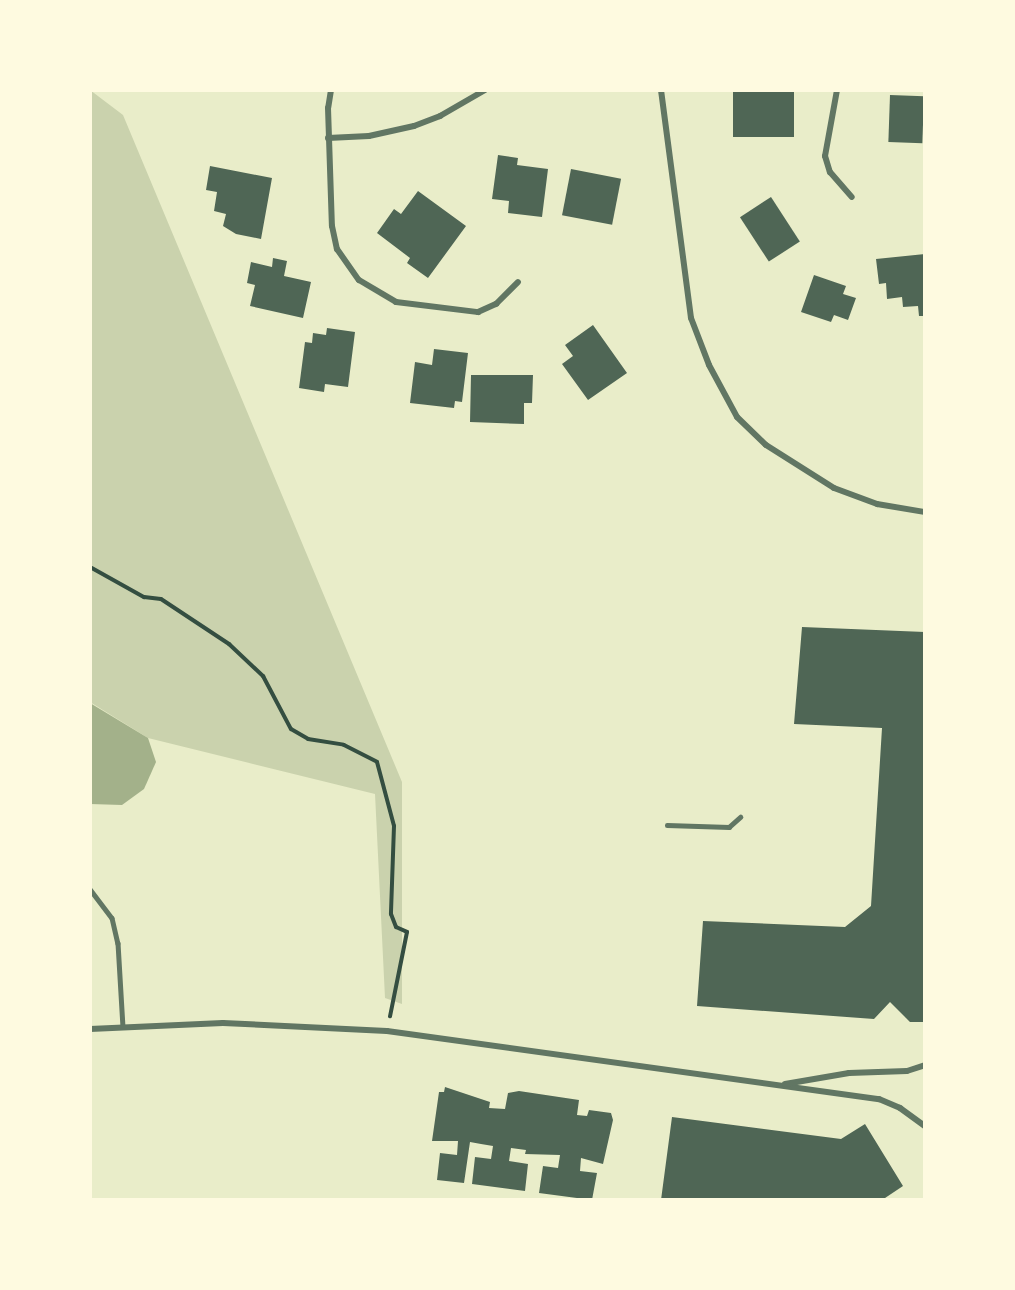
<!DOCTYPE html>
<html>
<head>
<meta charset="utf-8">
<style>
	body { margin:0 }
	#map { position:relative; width:1015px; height:1290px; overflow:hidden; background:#e9edc9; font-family:"PT Serif",serif }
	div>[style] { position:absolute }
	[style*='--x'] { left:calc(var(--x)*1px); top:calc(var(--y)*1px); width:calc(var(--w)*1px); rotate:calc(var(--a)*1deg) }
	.green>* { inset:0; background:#cad2ad }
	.water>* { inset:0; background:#a3b18a }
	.building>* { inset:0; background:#4f6655; transform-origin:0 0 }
	.path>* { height:4px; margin:-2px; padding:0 2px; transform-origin:2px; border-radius:2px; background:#344e41 }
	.service>* { height:4.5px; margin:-2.25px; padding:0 2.25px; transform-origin:2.25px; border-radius:2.25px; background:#617663 }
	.minor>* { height:6px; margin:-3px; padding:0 3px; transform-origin:3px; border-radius:3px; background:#617663 }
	span { translate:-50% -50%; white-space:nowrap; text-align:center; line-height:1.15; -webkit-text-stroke:5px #fefae0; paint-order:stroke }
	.frame { position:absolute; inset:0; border:92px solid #fefae0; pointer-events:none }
</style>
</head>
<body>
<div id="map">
	<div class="green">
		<div style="clip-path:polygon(90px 90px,123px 115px,402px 782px,402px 1004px,385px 998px,375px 794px,148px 738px,90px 702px)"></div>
	</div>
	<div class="water">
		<div style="clip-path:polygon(90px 703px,148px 738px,156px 762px,144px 789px,122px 805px,90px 804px)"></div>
	</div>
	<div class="building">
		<div style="left:733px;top:90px;width:61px;height:47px"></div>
		<div style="left:890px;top:95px;width:34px;height:47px;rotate:2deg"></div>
		<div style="clip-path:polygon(498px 155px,518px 158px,517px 165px,548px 169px,542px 217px,508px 213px,509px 201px,492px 199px)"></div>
		<div style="clip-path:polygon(210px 166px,272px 178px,261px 239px,236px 234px,223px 226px,226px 214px,214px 211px,217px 192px,206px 190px)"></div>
		<div style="left:571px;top:169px;width:51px;height:47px;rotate:11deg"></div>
		<div style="clip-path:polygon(418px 191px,466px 226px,428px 278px,407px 263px,410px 258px,377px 233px,394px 209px,401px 214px)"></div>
		<div style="left:771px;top:197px;width:53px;height:37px;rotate:57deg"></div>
		<div style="clip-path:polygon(925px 254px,925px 316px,919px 316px,918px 306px,903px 307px,902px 297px,887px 299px,886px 283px,879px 284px,876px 259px)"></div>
		<div style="clip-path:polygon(273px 258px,287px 261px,284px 276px,311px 282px,303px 318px,250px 306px,255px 285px,247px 283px,251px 262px,272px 267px)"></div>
		<div style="clip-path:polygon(814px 275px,846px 286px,843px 294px,856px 298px,848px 320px,834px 315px,831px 322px,801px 312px)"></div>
		<div style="clip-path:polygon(593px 325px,627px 373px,588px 400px,562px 364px,573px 356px,565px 345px)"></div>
		<div style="clip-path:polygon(327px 328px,355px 332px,348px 387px,325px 384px,324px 392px,299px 388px,305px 342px,312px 343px,313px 333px,326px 335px)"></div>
		<div style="clip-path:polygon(434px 349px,468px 353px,462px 402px,455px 401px,454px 408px,410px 403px,415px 362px,432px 365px)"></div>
		<div style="clip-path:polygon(471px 375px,533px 375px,532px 403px,524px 403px,524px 424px,470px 422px)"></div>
		<div style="clip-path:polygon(802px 627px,925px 632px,925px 1022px,910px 1022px,890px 1002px,874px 1019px,697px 1006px,703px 921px,845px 927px,871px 906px,882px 728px,794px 724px)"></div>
		<div style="clip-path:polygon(445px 1087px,490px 1102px,489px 1108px,505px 1109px,508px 1093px,519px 1091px,579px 1100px,577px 1115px,587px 1116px,589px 1110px,611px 1113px,613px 1120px,603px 1164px,581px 1158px,580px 1171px,597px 1173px,592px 1200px,539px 1193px,543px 1166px,558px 1168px,560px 1155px,525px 1154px,526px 1150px,511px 1148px,509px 1161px,528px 1164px,525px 1191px,472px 1184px,475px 1157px,491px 1159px,493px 1146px,481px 1144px,470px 1142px,464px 1183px,437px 1180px,440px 1153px,457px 1155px,458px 1141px,432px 1141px,439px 1092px,444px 1092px)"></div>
		<div style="clip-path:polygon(672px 1117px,841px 1139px,865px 1124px,903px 1186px,882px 1200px,661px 1200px)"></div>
	</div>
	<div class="path">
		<div style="--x:90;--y:567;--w:62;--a:29.1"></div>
		<div style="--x:144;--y:597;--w:17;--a:7"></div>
		<div style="--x:161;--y:599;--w:82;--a:33.5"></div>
		<div style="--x:229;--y:644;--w:47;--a:43.3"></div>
		<div style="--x:263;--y:676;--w:60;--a:62.2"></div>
		<div style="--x:291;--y:729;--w:20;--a:30"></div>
		<div style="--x:308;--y:739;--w:36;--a:9"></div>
		<div style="--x:344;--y:745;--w:37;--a:27"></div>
		<div style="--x:377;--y:762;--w:66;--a:75.1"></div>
		<div style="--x:394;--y:826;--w:88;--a:92"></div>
		<div style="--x:391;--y:914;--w:14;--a:69"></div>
		<div style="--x:396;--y:927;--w:12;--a:24"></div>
		<div style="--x:407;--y:932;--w:86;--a:101.4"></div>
	</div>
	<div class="service">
		<div style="--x:667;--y:825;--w:62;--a:1.8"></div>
		<div style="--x:729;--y:827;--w:15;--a:-42"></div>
		<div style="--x:90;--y:889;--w:36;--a:53"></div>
		<div style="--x:112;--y:918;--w:26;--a:77"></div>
		<div style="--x:118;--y:943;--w:84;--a:86.6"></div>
	</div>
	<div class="minor">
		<div style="--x:331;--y:90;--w:18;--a:99"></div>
		<div style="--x:328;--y:108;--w:118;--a:88.1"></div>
		<div style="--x:332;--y:226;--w:24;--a:78"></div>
		<div style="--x:337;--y:249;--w:38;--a:55"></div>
		<div style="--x:359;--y:280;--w:43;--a:30.7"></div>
		<div style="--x:396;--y:302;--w:83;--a:7"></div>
		<div style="--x:478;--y:312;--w:20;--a:-24"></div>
		<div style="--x:496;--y:304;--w:31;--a:-45"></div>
		<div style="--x:661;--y:90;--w:230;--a:82.5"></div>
		<div style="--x:691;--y:318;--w:50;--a:69"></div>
		<div style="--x:709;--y:365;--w:59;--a:61.7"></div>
		<div style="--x:737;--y:417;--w:40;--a:44"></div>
		<div style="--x:766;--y:445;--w:80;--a:32.3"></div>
		<div style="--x:834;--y:488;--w:46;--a:20.4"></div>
		<div style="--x:877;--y:504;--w:49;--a:9.5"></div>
		<div style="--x:837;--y:90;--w:67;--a:100.3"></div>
		<div style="--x:825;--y:156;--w:17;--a:73"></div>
		<div style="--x:830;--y:172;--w:33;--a:49"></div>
		<div style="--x:328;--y:138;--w:41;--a:-2.8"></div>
		<div style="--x:369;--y:136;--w:46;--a:-12.5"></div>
		<div style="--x:414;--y:126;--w:28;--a:-21"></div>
		<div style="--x:440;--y:116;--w:52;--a:-30"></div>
		<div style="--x:90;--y:1029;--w:133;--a:-2.6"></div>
		<div style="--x:223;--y:1023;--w:164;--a:2.8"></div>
		<div style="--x:387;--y:1031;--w:497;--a:7.9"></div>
		<div style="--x:879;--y:1099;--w:23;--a:23"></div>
		<div style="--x:900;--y:1108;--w:31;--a:36"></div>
		<div style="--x:785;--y:1084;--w:65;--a:-9.8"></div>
		<div style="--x:849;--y:1073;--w:58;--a:-2"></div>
		<div style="--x:907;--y:1071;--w:19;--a:-18"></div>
	</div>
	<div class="frame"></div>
</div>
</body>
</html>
